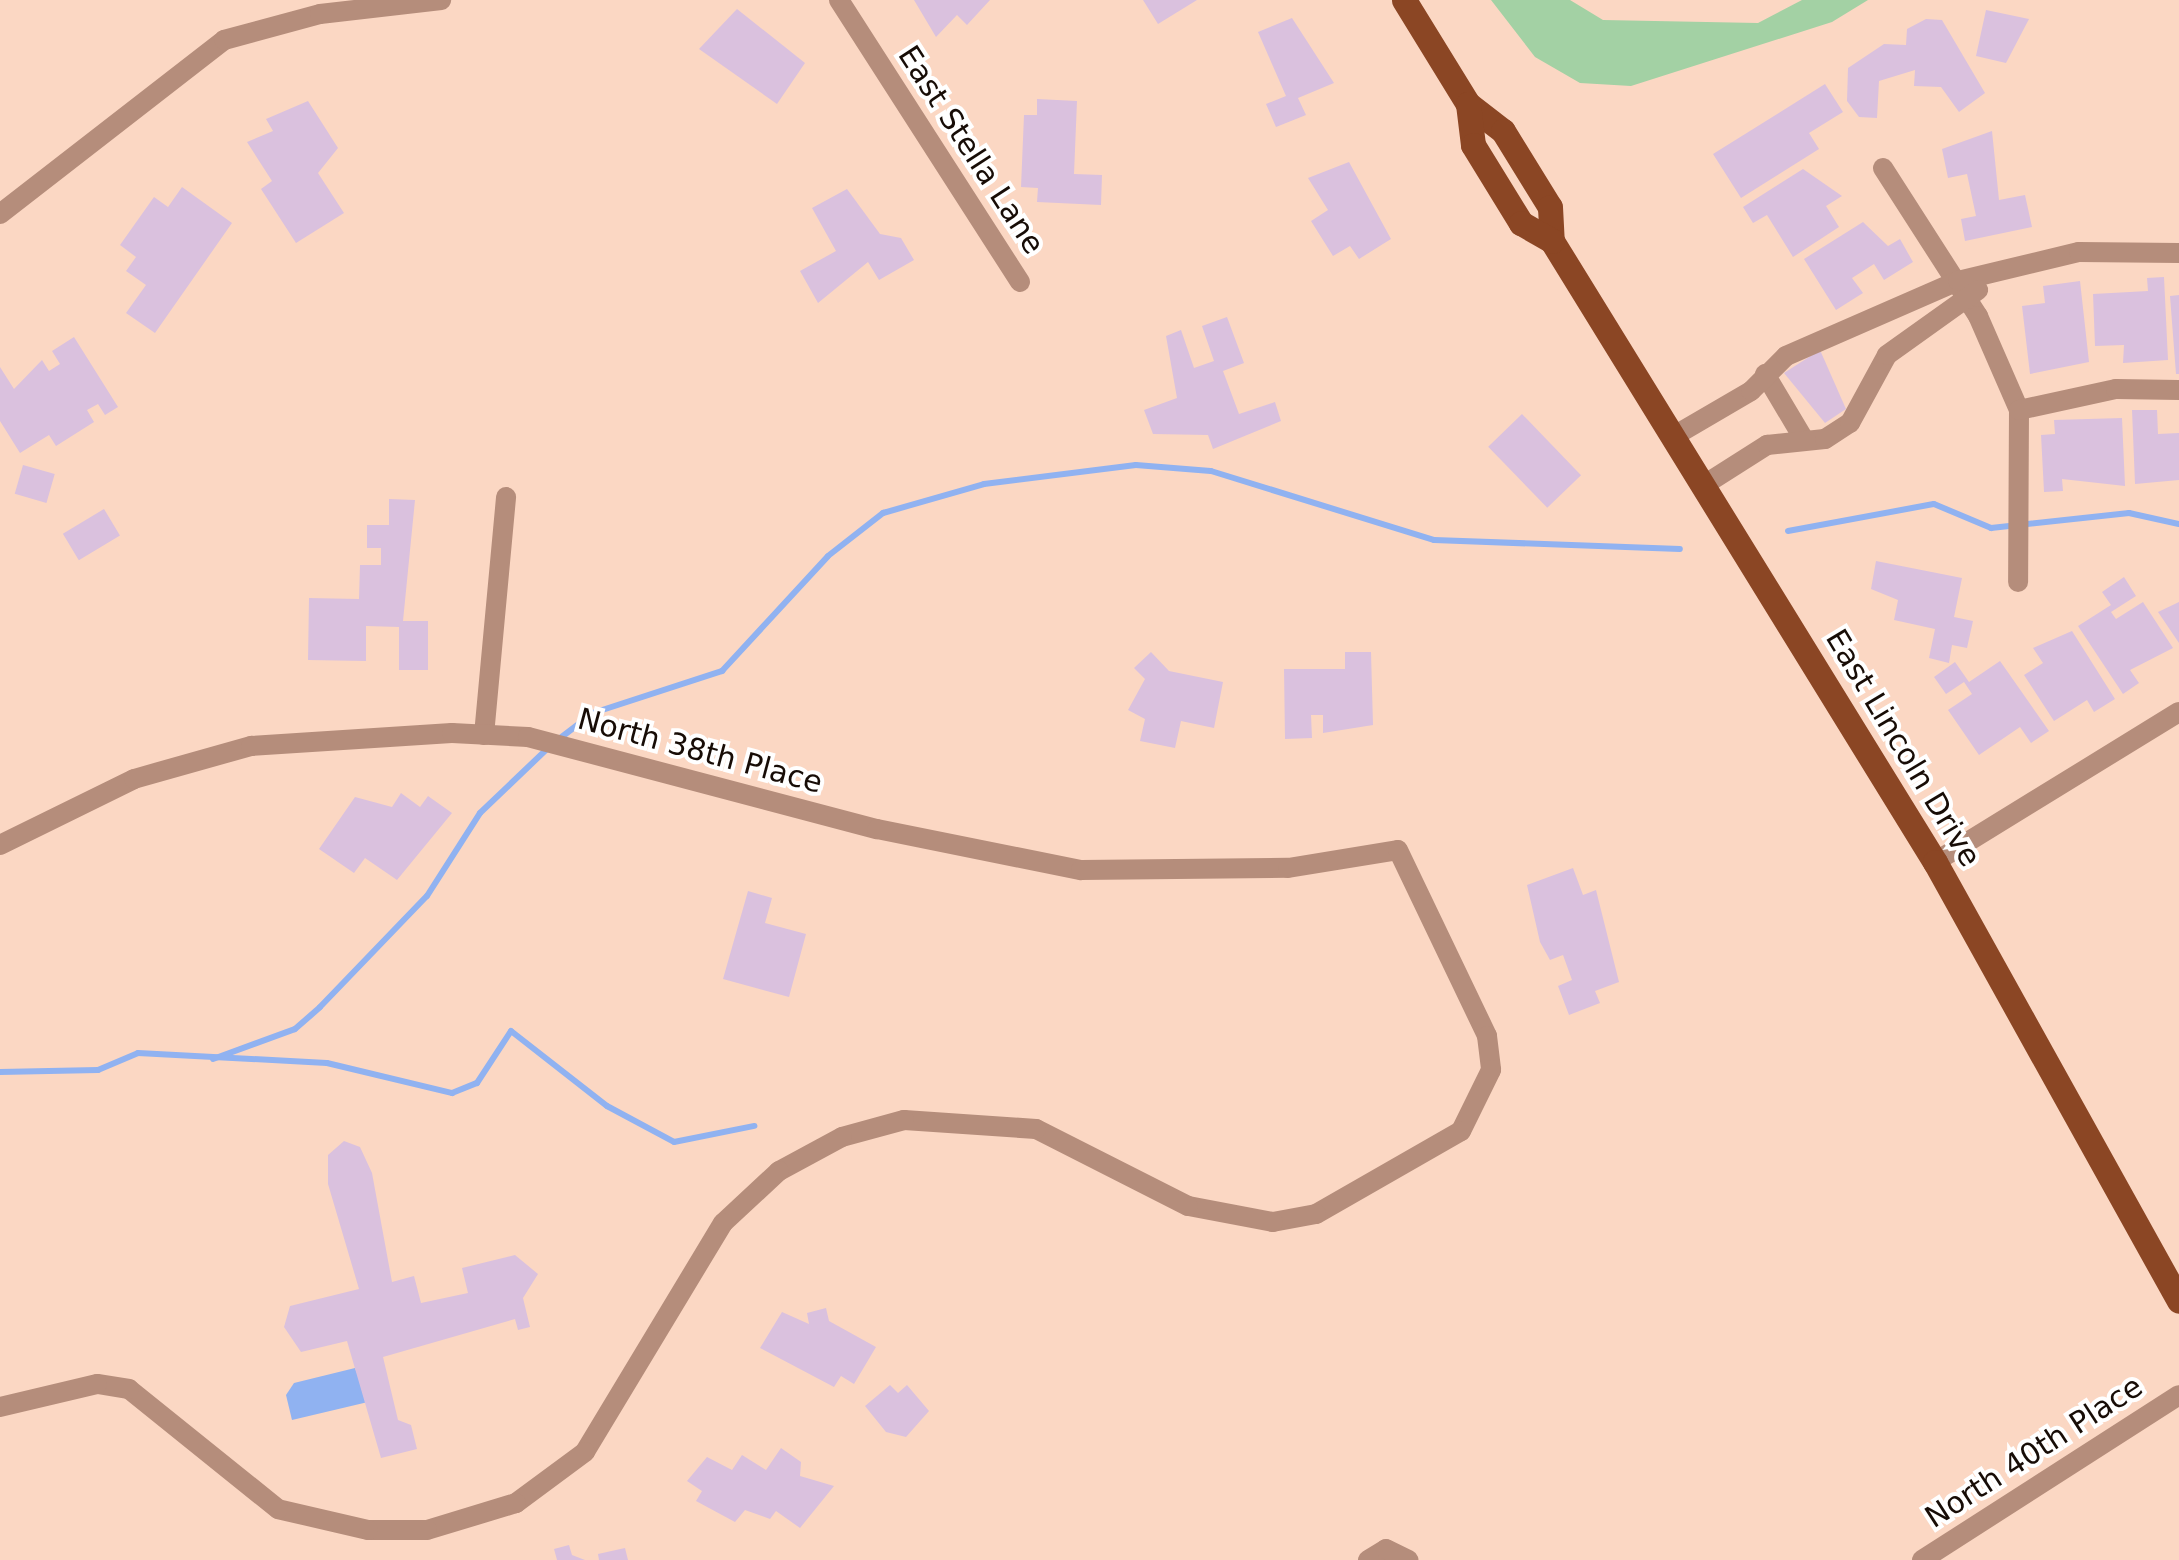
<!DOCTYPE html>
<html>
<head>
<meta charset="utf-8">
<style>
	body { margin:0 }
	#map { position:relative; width:2179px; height:1560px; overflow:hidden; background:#fbd7c3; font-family:"DejaVu Sans",sans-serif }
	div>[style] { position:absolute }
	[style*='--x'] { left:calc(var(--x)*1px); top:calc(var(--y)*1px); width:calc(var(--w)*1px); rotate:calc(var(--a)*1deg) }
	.green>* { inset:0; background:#a3d1a4 }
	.water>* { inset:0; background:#90b2f1 }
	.stream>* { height:6px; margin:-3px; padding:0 3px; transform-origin:3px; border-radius:3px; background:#90b2f1 }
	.building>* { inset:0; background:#dac1de; transform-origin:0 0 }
	.minor>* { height:20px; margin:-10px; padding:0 10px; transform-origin:10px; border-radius:10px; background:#b58d7b }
	.major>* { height:25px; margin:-12.5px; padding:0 12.5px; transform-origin:12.5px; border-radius:12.5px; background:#8b4624 }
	span { translate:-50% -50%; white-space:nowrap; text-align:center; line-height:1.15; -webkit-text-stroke:8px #fff; paint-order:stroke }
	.street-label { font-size:30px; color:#170c06 }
</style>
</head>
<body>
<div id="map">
	<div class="green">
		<div style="clip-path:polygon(1491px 0,1570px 0,1603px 20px,1758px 23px,1802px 0,1868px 0,1832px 22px,1631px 86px,1580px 83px,1535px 57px)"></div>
	</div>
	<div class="water">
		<div style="clip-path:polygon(355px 1368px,368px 1402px,292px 1420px,286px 1395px,294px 1383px)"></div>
	</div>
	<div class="stream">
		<div style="--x:1788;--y:531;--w:148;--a:-10.5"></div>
		<div style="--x:1934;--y:504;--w:62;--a:22.8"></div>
		<div style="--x:1991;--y:528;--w:139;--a:-6.2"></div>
		<div style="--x:2129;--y:513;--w:51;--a:12.4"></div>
		<div style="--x:559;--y:739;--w:43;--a:-37.4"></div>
		<div style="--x:593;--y:713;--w:136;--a:-18"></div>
		<div style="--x:722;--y:671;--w:156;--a:-47.3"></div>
		<div style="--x:828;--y:556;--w:70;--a:-38"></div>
		<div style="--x:883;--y:513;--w:105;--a:-16"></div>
		<div style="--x:984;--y:484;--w:153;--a:-7.1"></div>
		<div style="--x:1136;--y:465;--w:75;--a:4.6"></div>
		<div style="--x:1211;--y:471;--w:233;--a:17.2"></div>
		<div style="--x:1434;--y:540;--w:246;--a:2.1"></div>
		<div style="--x:213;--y:1059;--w:87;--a:-20.1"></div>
		<div style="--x:295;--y:1029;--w:33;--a:-41"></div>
		<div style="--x:320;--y:1007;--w:154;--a:-46.1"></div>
		<div style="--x:427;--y:896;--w:98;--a:-57.4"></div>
		<div style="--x:480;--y:813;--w:95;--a:-43.7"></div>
		<div style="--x:0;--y:1072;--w:98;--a:-1.2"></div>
		<div style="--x:98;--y:1070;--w:43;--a:-23"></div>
		<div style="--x:138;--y:1053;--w:189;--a:3"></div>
		<div style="--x:327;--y:1063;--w:129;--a:13.5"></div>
		<div style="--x:452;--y:1093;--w:27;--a:-22"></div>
		<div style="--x:477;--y:1083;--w:62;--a:-56.8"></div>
		<div style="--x:511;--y:1031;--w:122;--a:38"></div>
		<div style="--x:607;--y:1106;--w:76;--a:28.2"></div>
		<div style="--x:674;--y:1142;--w:82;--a:-11.3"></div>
	</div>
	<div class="building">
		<div style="clip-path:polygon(914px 0,990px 0,967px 25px,957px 15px,936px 37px)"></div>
		<div style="clip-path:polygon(1143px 0,1197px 0,1158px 24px)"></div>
		<div style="clip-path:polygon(737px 9px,805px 63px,777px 104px,699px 49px)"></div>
		<div style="clip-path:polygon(1986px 10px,2029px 19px,2006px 63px,1976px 56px)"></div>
		<div style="clip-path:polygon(1292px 18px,1334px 83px,1298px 98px,1306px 115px,1276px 127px,1266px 104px,1286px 96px,1258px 32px)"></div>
		<div style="clip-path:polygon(1926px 19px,1942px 20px,1985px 93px,1959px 112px,1941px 87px,1914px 86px,1915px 70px,1879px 81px,1877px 118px,1859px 117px,1847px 101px,1848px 68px,1884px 44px,1906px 45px,1907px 29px)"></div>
		<div style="clip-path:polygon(1825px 84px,1843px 112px,1809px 133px,1819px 149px,1741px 198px,1713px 154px)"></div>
		<div style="clip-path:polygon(1037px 99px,1077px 101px,1074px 174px,1102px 175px,1101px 205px,1037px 202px,1038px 188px,1021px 187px,1024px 115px,1037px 115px)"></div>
		<div style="clip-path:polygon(308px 101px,338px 148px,318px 173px,344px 213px,296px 243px,261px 189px,272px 181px,247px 142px,273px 131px,266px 119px)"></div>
		<div style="clip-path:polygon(1992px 131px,1999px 200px,2025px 195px,2032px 227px,1965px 241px,1961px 219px,1976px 216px,1967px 174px,1948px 178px,1942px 149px)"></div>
		<div style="clip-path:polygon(1349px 162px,1391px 239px,1359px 259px,1350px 246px,1333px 256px,1311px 221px,1328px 210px,1308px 178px)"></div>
		<div style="clip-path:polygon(1803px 169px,1842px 196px,1826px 206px,1839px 227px,1793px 257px,1767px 215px,1753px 223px,1743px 207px)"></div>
		<div style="clip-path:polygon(182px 187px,232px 223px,155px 333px,126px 313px,146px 285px,126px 271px,136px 257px,120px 245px,154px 197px,168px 207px)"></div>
		<div style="clip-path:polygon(847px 189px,880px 234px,901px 238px,914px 260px,879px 280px,868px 262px,818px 303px,800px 271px,836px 251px,812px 208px)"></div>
		<div style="clip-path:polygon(1863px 222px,1888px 246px,1900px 239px,1913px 262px,1884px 280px,1874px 264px,1852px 278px,1863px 293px,1836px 310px,1804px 259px)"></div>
		<div style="clip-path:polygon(2164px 277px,2168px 360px,2123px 363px,2124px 345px,2095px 346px,2093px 294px,2148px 291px,2147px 278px)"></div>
		<div style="clip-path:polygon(2080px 281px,2089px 362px,2030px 374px,2022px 306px,2045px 303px,2043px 286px)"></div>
		<div style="clip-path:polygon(2179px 295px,2179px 374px,2176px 374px,2170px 296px)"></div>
		<div style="clip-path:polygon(1227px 317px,1244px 363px,1223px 371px,1239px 414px,1275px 402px,1281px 421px,1213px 449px,1208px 435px,1153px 434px,1144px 410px,1177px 398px,1166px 336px,1181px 330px,1194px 368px,1214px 361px,1202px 326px)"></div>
		<div style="clip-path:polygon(74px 337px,118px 407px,105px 415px,98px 404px,87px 410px,94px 422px,56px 446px,49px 435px,20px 453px,0 421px,0 367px,14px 389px,42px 360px,49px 371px,60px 364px,52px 351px)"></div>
		<div style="clip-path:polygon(1820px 350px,1846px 409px,1825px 423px,1784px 373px)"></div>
		<div style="clip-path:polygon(2132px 410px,2157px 410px,2158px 434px,2179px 433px,2179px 480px,2135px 484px)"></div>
		<div style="left:1522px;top:414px;width:85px;height:47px;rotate:46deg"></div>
		<div style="clip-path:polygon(2122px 418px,2125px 486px,2062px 479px,2063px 491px,2044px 492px,2041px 435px,2055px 434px,2054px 420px)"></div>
		<div style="left:23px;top:465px;width:33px;height:30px;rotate:16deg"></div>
		<div style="clip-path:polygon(389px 499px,415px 500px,403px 621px,428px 621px,428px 670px,399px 670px,399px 627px,366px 626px,366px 661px,308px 660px,309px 598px,359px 599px,360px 565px,381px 565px,381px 548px,367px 548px,367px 525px,389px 525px)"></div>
		<div style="left:104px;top:509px;width:31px;height:48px;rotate:59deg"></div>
		<div style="clip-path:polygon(1876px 561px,1962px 578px,1954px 617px,1973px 621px,1967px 648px,1952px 645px,1949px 663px,1929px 658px,1935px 629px,1894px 620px,1898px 600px,1871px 589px)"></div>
		<div style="clip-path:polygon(2124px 577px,2136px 596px,2111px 612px,2116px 619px,2143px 602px,2173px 648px,2130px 670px,2139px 683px,2123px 694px,2078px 626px,2111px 605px,2102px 592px)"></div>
		<div style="clip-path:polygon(2179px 602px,2179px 643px,2158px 612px)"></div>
		<div style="clip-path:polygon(2072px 631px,2115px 699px,2094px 712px,2087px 700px,2054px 721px,2024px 675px,2043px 663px,2033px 648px)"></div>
		<div style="clip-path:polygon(1151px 652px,1169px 671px,1223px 682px,1214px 728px,1181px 721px,1175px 748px,1140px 741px,1145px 719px,1128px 710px,1145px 679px,1134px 668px)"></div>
		<div style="clip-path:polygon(1345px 652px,1371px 652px,1373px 725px,1323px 733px,1323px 715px,1311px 715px,1312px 738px,1285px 739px,1284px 669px,1345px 669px)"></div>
		<div style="clip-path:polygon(2000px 661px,2049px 731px,2031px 743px,2020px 727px,1979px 755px,1948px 710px,1972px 694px,1964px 682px,1946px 694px,1934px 677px,1955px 662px,1969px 682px)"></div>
		<div style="clip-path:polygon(401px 793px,420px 807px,428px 796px,452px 813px,397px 880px,365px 858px,354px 873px,319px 849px,355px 797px,392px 807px)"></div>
		<div style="clip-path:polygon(1573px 868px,1583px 895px,1596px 890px,1619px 982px,1595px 991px,1600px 1003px,1569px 1015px,1558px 986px,1572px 980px,1563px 955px,1550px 960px,1540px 942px,1527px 885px)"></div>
		<div style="clip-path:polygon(748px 891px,772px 898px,765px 923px,806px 934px,789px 997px,723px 979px)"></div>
		<div style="clip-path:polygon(344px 1141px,360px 1147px,372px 1173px,392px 1282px,414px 1276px,421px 1303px,468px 1293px,462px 1268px,515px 1255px,538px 1274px,523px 1298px,530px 1327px,518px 1330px,515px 1319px,383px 1357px,398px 1420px,411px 1425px,417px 1449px,381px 1458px,347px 1341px,301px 1352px,284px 1327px,290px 1306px,359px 1289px,328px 1184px,328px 1155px)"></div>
		<div style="clip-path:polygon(826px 1308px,829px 1321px,876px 1347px,854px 1384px,841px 1376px,834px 1387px,760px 1348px,782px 1312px,809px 1324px,807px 1313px)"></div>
		<div style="clip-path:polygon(890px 1385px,898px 1393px,907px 1385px,929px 1411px,906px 1437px,886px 1432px,865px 1406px)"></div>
		<div style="clip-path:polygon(781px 1448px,801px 1462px,800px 1476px,834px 1486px,800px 1528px,776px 1511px,770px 1519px,745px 1510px,735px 1522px,696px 1501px,702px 1491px,687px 1481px,707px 1457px,732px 1470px,742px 1455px,766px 1470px)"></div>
		<div style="clip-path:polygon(569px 1545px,572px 1555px,585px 1560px,557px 1560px,554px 1549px)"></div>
		<div style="clip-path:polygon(625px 1548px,628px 1560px,599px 1560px,598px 1554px)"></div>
	</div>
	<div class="minor">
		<div style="--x:839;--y:0;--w:335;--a:57.3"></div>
		<div style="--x:1883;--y:168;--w:176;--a:57.3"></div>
		<div style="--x:1978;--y:316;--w:103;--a:66.4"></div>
		<div style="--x:2019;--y:410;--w:172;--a:90.3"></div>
		<div style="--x:0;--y:214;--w:284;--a:-37.8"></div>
		<div style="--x:224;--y:40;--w:99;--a:-15.2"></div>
		<div style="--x:320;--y:14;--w:122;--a:-6.6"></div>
		<div style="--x:1765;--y:374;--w:72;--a:59.2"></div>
		<div style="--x:2019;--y:410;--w:99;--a:-12.2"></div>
		<div style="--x:2116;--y:389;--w:63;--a:0.9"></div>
		<div style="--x:1674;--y:436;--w:89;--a:-30.3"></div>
		<div style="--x:1751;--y:391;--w:49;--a:-45"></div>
		<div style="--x:1786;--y:356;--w:188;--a:-23.6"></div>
		<div style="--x:1958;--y:281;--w:124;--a:-13.5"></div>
		<div style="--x:2079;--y:252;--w:100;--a:0.6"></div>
		<div style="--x:1704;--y:485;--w:75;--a:-32.4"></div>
		<div style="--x:1767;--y:445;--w:58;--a:-5.9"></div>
		<div style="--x:1825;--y:439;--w:30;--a:-33"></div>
		<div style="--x:1850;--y:423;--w:77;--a:-61.4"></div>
		<div style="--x:1887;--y:355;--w:112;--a:-35.5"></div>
		<div style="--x:484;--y:735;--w:239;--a:-84.7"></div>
		<div style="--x:0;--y:845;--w:149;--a:-26.2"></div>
		<div style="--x:134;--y:779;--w:122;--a:-15.8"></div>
		<div style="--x:251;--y:746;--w:201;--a:-3.7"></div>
		<div style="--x:452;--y:733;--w:76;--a:3"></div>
		<div style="--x:528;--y:737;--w:361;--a:14.8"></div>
		<div style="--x:877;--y:829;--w:208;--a:11.4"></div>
		<div style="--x:1081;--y:870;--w:207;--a:-0.6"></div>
		<div style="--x:1288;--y:868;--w:111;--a:-9.3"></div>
		<div style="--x:1398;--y:850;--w:206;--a:64.4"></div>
		<div style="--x:1487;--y:1036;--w:34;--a:83"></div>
		<div style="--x:1491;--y:1070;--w:68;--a:116.2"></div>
		<div style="--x:1461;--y:1131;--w:167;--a:150.2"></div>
		<div style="--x:1316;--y:1214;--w:44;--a:169.5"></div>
		<div style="--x:1273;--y:1222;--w:86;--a:-169.3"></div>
		<div style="--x:1188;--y:1206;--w:170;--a:-153.1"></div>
		<div style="--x:1036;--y:1129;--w:132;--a:-176.1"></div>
		<div style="--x:904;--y:1120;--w:64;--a:164.7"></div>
		<div style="--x:842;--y:1137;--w:72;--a:151.6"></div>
		<div style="--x:779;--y:1171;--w:76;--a:137.1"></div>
		<div style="--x:723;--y:1223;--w:267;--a:121.1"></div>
		<div style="--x:585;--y:1452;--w:86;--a:143.5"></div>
		<div style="--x:516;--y:1503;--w:93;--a:163.1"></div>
		<div style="--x:427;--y:1530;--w:59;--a:180"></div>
		<div style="--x:368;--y:1530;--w:92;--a:-166.9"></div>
		<div style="--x:278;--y:1509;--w:191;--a:-141.2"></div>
		<div style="--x:129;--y:1389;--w:32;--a:-171"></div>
		<div style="--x:97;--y:1384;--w:100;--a:166.7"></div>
		<div style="--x:1935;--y:862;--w:286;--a:-31.6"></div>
		<div style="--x:1368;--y:1560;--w:21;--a:-31"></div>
		<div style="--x:1386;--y:1549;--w:25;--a:26"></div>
		<div style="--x:1922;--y:1560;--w:305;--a:-32.7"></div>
	</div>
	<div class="major">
		<div style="--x:1404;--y:0;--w:122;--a:58.4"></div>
		<div style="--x:1468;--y:104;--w:44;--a:37.6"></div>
		<div style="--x:1503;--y:131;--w:89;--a:58.3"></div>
		<div style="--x:1550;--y:207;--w:34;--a:87"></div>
		<div style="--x:1552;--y:241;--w:730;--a:58.34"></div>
		<div style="--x:1935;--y:862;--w:502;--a:60.93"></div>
		<div style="--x:1468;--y:104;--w:41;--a:83"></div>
		<div style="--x:1473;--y:145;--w:92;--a:58.4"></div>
		<div style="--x:1521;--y:223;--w:36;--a:30"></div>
	</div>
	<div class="street-label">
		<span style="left:971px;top:150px;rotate:57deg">East Stella Lane</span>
		<span style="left:1903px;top:748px;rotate:59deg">East Lincoln Drive</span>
		<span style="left:700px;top:751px;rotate:15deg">North 38th Place</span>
		<span style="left:2034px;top:1452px;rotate:-33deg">North 40th Place</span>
	</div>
</div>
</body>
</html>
